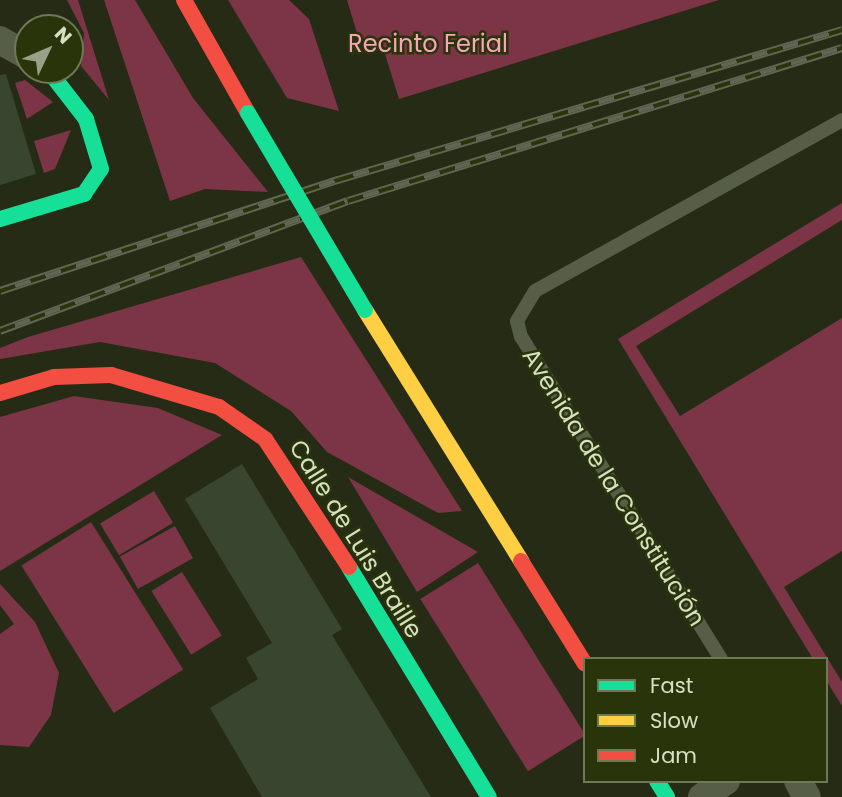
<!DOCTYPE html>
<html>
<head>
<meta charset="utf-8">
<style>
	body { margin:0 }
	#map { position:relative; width:842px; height:797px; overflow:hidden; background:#252b14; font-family:Poppins,sans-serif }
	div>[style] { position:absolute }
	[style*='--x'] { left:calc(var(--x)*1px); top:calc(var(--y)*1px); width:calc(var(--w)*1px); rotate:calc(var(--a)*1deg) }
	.green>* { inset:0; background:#7b3547; transform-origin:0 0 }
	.building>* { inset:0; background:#384630 }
	.lane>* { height:14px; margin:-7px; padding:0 7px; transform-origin:7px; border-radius:7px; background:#565e47 }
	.street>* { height:28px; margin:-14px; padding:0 14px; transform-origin:14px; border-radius:14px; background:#565e47 }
	.fast>* { height:16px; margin:-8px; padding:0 8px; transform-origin:8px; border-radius:8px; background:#16e098 }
	.slow>* { height:16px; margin:-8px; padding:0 8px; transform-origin:8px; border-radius:8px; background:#ffcf43 }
	.jam>* { height:16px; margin:-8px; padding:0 8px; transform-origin:8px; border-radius:8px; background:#f24e42 }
	.rail>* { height:8px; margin-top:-4px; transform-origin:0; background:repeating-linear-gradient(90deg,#29340b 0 16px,#606653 0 32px); box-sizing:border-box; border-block:2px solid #606653 }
	.fast-bridge>* { height:16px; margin:-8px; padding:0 8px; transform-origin:8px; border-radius:8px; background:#16e098 }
	span { translate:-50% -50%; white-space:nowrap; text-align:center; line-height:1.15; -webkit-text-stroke:5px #29340b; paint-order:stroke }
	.park-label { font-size:24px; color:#f8a4b9 }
	.street-label { font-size:24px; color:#d6e0c4 }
	.legend { position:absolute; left:583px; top:657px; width:245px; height:126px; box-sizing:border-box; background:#29340b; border:2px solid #6e7955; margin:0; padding:9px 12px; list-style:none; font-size:21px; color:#d6e0c4 }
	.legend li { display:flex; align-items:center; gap:14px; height:35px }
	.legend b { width:35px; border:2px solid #6e7955 }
	.north { position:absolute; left:14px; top:14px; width:70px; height:70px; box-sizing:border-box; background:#29340b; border:2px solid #6e7955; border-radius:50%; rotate:46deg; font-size:19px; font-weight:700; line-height:28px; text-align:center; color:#d6e0c4 }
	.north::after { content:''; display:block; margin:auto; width:24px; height:32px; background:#98a186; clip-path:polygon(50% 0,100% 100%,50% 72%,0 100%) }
</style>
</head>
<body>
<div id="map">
	<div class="green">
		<div style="clip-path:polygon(67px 0,78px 0,109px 100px,81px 66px,84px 33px)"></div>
		<div style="clip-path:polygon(104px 0,135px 0,193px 98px,268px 192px,205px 189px,170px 201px)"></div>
		<div style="clip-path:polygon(228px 0,289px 0,309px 19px,339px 111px,287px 98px)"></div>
		<div style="clip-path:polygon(347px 0,719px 0,399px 99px,380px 38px,360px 43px)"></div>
		<div style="clip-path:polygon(25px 80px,53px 102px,27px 119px,15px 83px)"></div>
		<div style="clip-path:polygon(71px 130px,55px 169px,44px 173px,34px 141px)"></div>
		<div style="clip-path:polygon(842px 203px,842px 220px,636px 346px,680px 416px,842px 318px,842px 551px,784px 587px,842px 682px,842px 706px,826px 680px,826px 659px,813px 659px,618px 339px)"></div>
		<div style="clip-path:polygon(301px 257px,462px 511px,438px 513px,327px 452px,291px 411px,215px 363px,100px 342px,0 359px,0 348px,28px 337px)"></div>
		<div style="clip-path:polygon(74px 396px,158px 408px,222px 435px,0 571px,0 417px)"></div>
		<div style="clip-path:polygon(348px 477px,478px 552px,417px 592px)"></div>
		<div style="left:154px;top:491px;width:37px;height:63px;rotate:59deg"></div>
		<div style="left:91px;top:522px;width:174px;height:82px;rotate:58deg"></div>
		<div style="left:175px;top:526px;width:37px;height:63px;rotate:61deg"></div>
		<div style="left:478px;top:563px;width:203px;height:68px;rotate:58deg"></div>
		<div style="left:182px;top:572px;width:75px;height:36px;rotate:58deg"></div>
		<div style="clip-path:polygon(0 584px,35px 622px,59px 673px,51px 715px,29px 747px,0 745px,0 634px,14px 624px,0 605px)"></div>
	</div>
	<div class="building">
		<div style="clip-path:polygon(6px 74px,36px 174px,0 185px,0 75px)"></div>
		<div style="clip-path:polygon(242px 464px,342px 629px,332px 635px,431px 797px,262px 797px,210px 708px,258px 679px,246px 658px,272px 643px,185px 499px)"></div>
	</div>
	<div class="lane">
		<div style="--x:721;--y:659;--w:379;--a:-121.8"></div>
		<div style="--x:521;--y:337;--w:16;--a:-104"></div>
		<div style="--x:517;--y:321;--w:35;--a:-59"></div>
		<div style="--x:535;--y:291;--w:351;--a:-29.1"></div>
	</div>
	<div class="street">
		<div style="--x:0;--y:40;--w:32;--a:30"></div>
		<div style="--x:798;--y:781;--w:18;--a:61"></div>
		<div style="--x:702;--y:797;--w:29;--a:-34"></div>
	</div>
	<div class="fast">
		<div style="--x:0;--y:219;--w:88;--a:-16.6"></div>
		<div style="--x:84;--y:194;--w:30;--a:-56"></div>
		<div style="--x:101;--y:169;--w:52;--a:-106.7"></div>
		<div style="--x:86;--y:119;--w:62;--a:-127.8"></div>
		<div style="--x:349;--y:567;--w:269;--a:58.7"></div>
		<div style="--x:657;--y:781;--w:19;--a:58"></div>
	</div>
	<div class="slow">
		<div style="--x:365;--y:310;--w:296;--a:58.1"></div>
	</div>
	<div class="jam">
		<div style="--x:184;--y:0;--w:130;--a:60.5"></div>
		<div style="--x:0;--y:393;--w:56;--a:-16.5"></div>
		<div style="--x:54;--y:377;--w:57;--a:-2"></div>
		<div style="--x:111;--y:375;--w:113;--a:16.5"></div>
		<div style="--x:219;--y:407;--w:56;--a:34.8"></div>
		<div style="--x:265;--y:439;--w:153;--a:56.7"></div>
		<div style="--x:521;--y:561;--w:121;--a:58.1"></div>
	</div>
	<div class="rail">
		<div style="--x:0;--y:291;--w:356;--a:-18.2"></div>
		<div style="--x:338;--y:180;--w:526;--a:-16.57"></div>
		<div style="--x:0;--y:331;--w:371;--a:-20.5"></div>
		<div style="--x:348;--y:201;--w:517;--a:-17.21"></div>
	</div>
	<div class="fast-bridge">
		<div style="--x:248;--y:113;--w:229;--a:59.3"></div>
	</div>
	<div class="park-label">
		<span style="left:428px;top:44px">Recinto Ferial</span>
	</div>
	<div class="street-label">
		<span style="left:614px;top:487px;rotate:58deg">Avenida de la Constitución</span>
		<span style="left:356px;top:539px;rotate:58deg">Calle de Luis Braille</span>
	</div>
	<ul class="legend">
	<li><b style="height:9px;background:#16e098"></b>Fast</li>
	<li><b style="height:9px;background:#ffcf43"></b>Slow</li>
	<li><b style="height:9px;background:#f24e42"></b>Jam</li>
	</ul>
	<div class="north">N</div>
</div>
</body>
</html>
